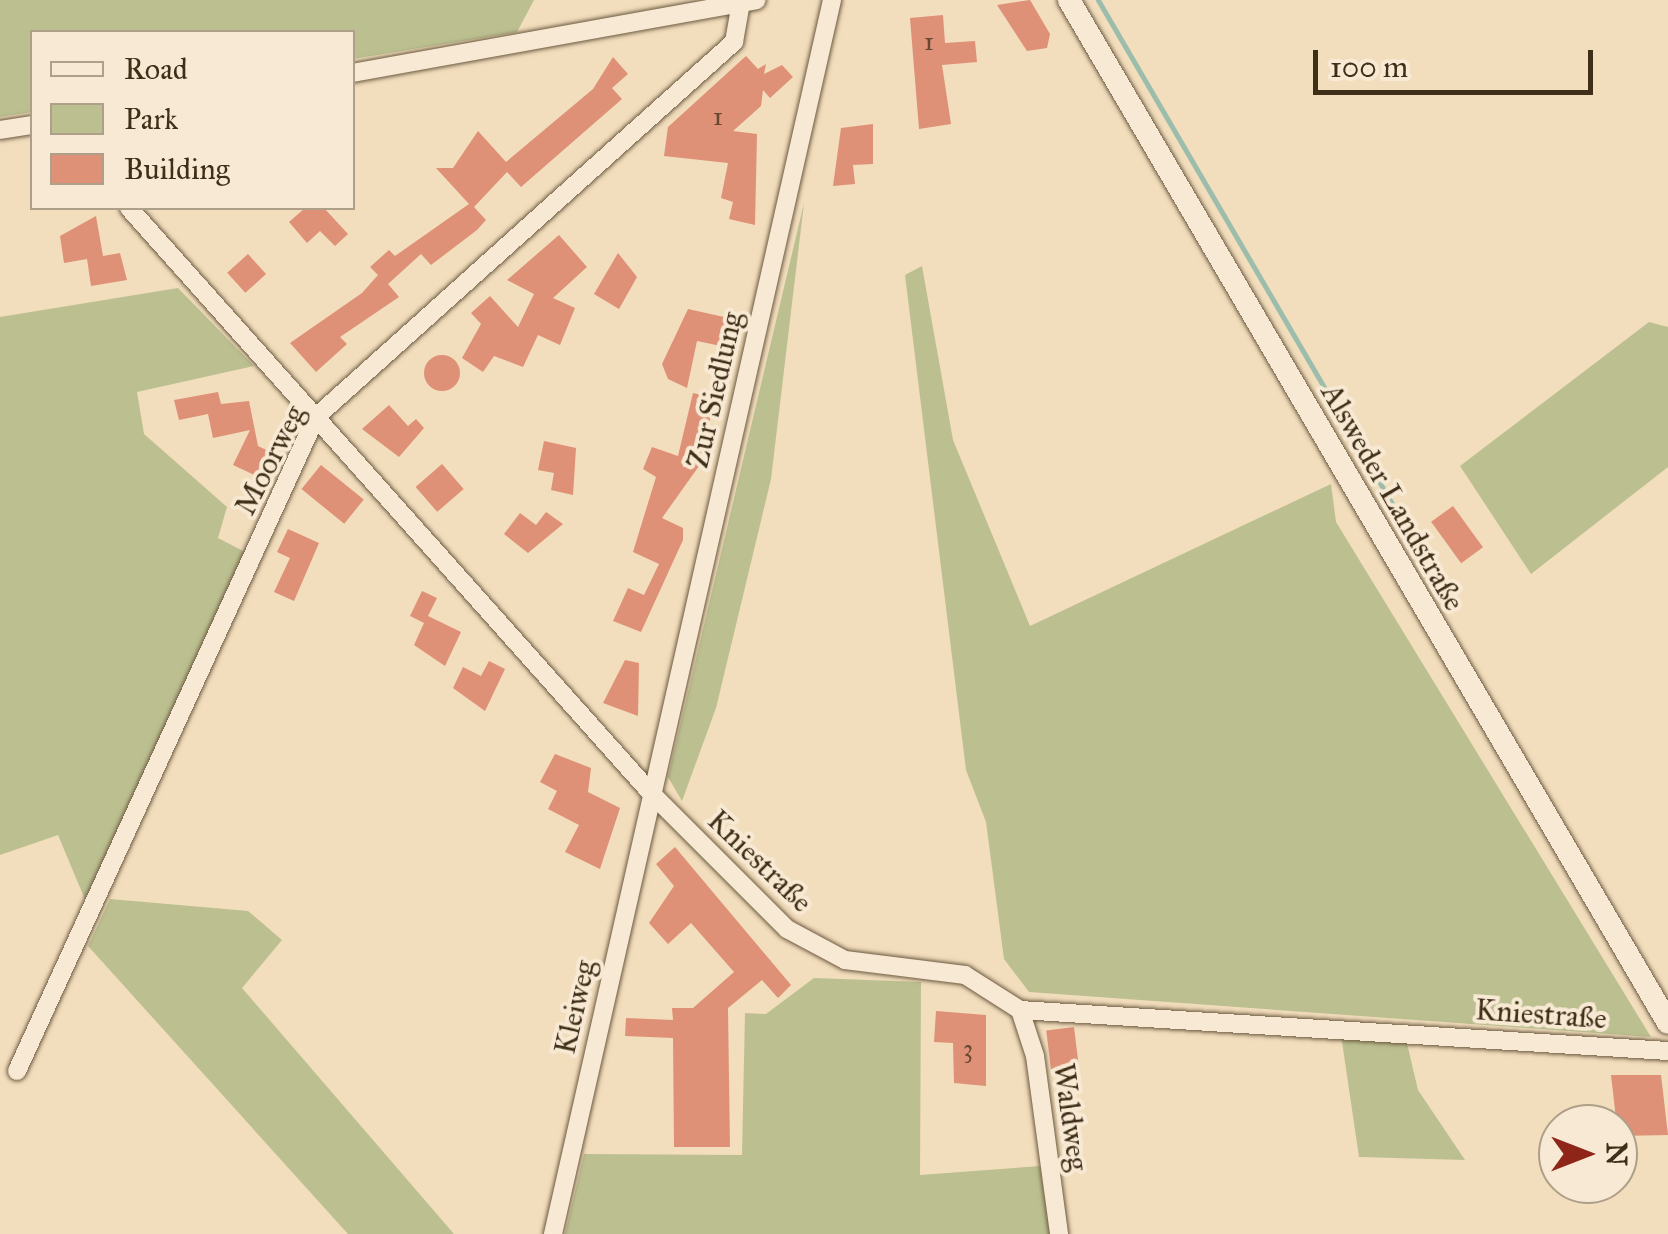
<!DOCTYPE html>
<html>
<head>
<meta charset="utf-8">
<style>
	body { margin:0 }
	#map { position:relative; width:1668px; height:1234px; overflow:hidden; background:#f2ddbc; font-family:"IM FELL Great Primer",serif }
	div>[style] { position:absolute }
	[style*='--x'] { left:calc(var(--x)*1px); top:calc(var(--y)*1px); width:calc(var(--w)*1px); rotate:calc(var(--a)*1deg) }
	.green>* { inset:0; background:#bcc090 }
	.stream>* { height:5px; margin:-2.5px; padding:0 2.5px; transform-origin:2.5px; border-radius:2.5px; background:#9cbdac }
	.building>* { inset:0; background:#de9177; transform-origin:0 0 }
	.round { border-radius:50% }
	.roads { filter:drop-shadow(0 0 2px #6c5a41) drop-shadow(0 0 2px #6c5a41) }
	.street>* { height:18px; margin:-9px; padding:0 9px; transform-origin:9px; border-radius:9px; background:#f7e9d3 }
	.secondary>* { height:22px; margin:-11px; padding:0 11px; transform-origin:11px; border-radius:11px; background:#f7e9d3 }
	span { translate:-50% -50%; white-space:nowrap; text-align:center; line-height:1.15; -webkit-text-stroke:8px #f7e9d3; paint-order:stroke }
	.number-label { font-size:25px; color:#684830 }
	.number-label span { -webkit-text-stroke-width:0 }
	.street-label { font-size:30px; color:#402f18 }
	.legend { position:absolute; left:30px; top:30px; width:325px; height:180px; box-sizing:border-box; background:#f7e9d3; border:2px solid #ae9f88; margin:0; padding:12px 18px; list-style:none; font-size:30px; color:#402f18 }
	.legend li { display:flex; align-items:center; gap:20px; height:50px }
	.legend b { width:50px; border:2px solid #ae9f88 }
	.north { position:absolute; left:1538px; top:1104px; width:100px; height:100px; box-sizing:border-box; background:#f7e9d3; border:2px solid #ae9f88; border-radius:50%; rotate:90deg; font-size:28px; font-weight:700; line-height:40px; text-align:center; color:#402f18 }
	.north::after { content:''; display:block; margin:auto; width:35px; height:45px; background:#8f2418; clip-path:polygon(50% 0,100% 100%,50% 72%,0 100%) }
	.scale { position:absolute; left:1313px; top:50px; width:280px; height:45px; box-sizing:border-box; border:5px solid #402f18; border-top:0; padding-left:12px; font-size:30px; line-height:35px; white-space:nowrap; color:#402f18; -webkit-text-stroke:8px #f7e9d3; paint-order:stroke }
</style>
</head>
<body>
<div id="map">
	<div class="green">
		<div style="clip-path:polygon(0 0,534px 0,517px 32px,353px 59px,352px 32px,32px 32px,32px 112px,0 117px)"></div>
		<div style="clip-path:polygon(804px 203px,771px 479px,716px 708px,682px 801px,668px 777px)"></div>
		<div style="clip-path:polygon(922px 266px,953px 440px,1030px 626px,1331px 484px,1336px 522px,1651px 1037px,1029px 992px,1004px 959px,986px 822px,966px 770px,905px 275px)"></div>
		<div style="clip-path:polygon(178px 288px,254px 366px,137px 392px,144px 434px,227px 507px,218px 538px,249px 554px,86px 902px,58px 835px,0 855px,0 317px)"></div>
		<div style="clip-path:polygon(1649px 322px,1668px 327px,1668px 467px,1531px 574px,1460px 466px)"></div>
		<div style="clip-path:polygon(110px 899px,248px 911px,282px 940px,242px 988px,454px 1234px,348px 1234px,88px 946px)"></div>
		<div style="clip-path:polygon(814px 978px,921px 982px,920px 1175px,1040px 1166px,1050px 1234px,565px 1234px,584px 1154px,742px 1155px,745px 1013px,766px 1014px)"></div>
		<div style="clip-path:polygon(1341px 1035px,1406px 1039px,1418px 1090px,1465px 1160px,1359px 1157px)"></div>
	</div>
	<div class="stream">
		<div style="--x:1098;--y:0;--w:587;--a:59.72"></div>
	</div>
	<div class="building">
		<div style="clip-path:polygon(1030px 0,1050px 34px,1047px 48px,1027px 51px,997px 5px)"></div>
		<div style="clip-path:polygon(943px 15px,945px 43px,975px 41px,977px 62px,942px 65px,951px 124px,919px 129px,910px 18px)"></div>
		<div style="clip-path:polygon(746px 56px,758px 69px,766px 64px,764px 74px,782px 65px,793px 77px,770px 98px,763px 90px,761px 106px,733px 131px,757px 134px,755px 225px,729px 219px,733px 202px,721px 198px,728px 163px,664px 156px,668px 127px)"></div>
		<div style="clip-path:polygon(613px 57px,628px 74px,612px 88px,622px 99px,521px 187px,507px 172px,474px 207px,486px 220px,477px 230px,431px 265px,421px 254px,388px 284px,399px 297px,340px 337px,347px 344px,316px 372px,290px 343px,362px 293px,378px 275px,370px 267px,389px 250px,395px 256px,469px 204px,436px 168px,453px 168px,478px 131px,506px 162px,593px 89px)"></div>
		<div style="clip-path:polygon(873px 124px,873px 164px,853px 165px,855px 184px,833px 186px,841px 128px)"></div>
		<div style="clip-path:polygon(305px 208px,324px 208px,348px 234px,335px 246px,320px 231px,307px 243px,289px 222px)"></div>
		<div style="clip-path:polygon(96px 216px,103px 256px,120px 253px,127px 280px,91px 286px,87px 259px,64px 263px,60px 236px)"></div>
		<div style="clip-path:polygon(559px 235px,587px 267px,553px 298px,575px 308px,560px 345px,538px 335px,523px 367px,494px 356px,483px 372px,462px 358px,481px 324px,471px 313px,490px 296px,518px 327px,534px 294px,507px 280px)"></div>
		<div style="clip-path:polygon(618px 253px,637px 277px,619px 309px,594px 294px)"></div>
		<div style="left:248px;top:254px;width:27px;height:28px;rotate:48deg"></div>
		<div style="clip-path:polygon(688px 309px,733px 319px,726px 347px,697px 341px,687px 388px,668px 379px,662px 364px)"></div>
		<div class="round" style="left:424px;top:355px;width:36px;height:36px"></div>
		<div style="clip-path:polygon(218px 392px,221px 404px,249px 401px,258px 446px,281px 457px,269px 482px,233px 465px,250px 430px,213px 438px,208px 414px,179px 420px,174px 400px)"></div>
		<div style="clip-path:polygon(693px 393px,715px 398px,712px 411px,699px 466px,662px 518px,683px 528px,683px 540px,641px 632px,613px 621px,628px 588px,644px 595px,659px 564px,633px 552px,656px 477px,643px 469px,652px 447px,678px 456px)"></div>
		<div style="clip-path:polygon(389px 405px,408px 426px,416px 419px,424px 428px,399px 457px,362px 429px)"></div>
		<div style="clip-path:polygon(544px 441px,576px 448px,573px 495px,551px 490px,554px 473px,538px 470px)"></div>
		<div style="left:442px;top:464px;width:33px;height:35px;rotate:49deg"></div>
		<div style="left:321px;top:465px;width:55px;height:31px;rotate:39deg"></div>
		<div style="left:1453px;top:506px;width:51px;height:27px;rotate:54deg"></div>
		<div style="clip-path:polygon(546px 512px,563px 524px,528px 553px,504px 534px,520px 513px,536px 525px)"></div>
		<div style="clip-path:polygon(288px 529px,319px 543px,294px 601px,274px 592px,290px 558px,277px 552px)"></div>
		<div style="clip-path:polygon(422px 591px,437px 598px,428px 616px,461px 632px,445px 666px,414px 645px,424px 623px,410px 616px)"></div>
		<div style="clip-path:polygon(625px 660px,639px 663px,638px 716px,603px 703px)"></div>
		<div style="clip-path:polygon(489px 661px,505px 669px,485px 711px,453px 688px,463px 667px,481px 676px)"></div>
		<div style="clip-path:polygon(555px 754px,591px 768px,588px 792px,620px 808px,600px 869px,565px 852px,579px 825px,548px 809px,557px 791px,540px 782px)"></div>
		<div style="clip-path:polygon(675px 847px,791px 985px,778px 998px,762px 980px,728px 1008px,730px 1147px,674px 1147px,673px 1038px,625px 1036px,626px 1018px,673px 1020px,672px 1008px,693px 1008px,734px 972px,691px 923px,668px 944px,649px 923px,674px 886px,656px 864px)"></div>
		<div style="clip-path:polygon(936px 1011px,986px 1015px,986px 1086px,954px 1083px,953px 1043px,934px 1042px)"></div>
		<div style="left:1074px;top:1027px;width:39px;height:28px;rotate:83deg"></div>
		<div style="clip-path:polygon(1611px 1075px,1661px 1075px,1668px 1135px,1618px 1136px)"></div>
	</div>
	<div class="roads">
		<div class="street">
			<div style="--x:352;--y:73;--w:411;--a:-10.2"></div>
			<div style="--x:0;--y:130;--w:32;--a:-9"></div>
			<div style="--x:129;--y:208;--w:784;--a:48.26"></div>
			<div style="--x:651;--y:793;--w:192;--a:45"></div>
			<div style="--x:787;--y:929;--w:66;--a:28.1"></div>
			<div style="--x:845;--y:960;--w:121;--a:7.1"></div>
			<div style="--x:965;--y:975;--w:65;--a:32.5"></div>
			<div style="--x:1020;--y:1010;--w:48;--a:71.9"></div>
			<div style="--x:1035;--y:1056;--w:180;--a:82.3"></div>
			<div style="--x:1020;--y:1010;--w:649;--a:3.62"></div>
			<div style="--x:17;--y:1071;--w:719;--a:-65.43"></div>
			<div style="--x:316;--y:417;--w:562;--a:-41.9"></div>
			<div style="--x:734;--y:42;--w:39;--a:-80"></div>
			<div style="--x:553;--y:1234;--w:1265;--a:-77.26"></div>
		</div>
		<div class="secondary">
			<div style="--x:1069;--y:0;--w:1185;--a:59.65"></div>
		</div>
	</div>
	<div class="number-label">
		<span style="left:929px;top:42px">1</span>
		<span style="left:718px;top:117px">1</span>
		<span style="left:968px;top:1049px">3</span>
	</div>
	<div class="street-label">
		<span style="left:715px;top:390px;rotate:-77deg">Zur Siedlung</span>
		<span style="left:270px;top:460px;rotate:-63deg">Moorweg</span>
		<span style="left:1393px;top:497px;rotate:60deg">Alsweder Landstraße</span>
		<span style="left:760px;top:861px;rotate:44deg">Kniestraße</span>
		<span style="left:575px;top:1007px;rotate:-77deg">Kleiweg</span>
		<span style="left:1541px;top:1014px;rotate:4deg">Kniestraße</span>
		<span style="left:1071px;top:1117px;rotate:82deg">Waldweg</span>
	</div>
	<ul class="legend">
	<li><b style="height:12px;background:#f7e9d3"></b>Road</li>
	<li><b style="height:28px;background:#bcc090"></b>Park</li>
	<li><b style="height:28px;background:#de9177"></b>Building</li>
	</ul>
	<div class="north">N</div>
	<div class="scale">100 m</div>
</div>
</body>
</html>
